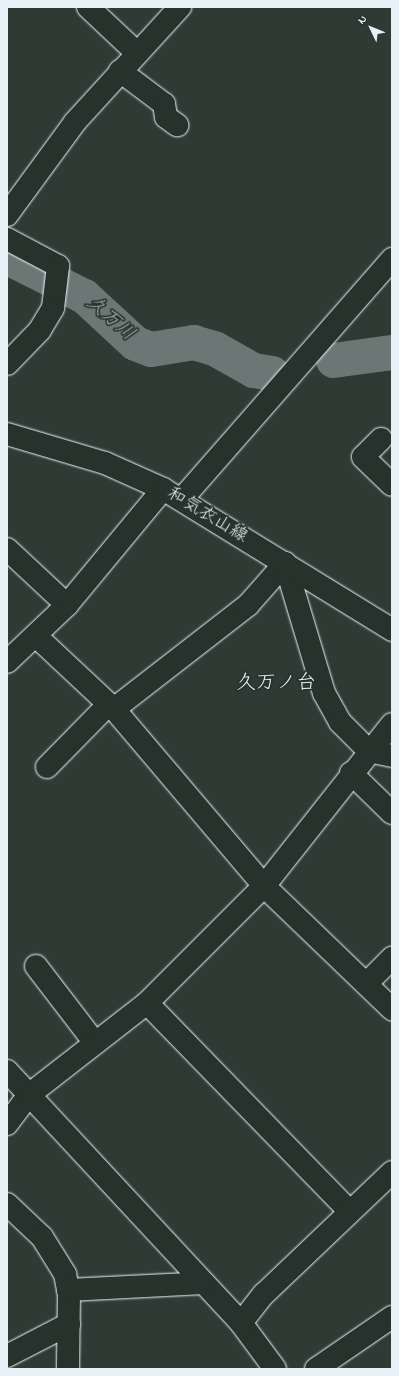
<!DOCTYPE html>
<html>
<head>
<meta charset="utf-8">
<style>
	body { margin:0 }
	#map { position:relative; width:399px; height:1376px; overflow:hidden; background:#2e3b35; font-family:"Indie Flower","Klee One",sans-serif }
	div>[style] { position:absolute }
	[style*='--x'] { left:calc(var(--x)*1px); top:calc(var(--y)*1px); width:calc(var(--w)*1px); rotate:calc(var(--a)*1deg) }
	.river>* { height:35px; margin:-17.5px; padding:0 17.5px; transform-origin:17.5px; border-radius:17.5px; background:#6b7775 }
	.roads { filter:drop-shadow(0 0 1px #e8f1f8) drop-shadow(0 0 1px #e8f1f8) }
	.street>* { height:22px; margin:-11px; padding:0 11px; transform-origin:11px; border-radius:11px; background:#26332d }
	.secondary>* { height:22px; margin:-11px; padding:0 11px; transform-origin:11px; border-radius:11px; background:#26332d }
	span { translate:-50% -50%; white-space:nowrap; text-align:center; line-height:1.15; -webkit-text-stroke:3.5px #26332d; paint-order:stroke }
	.street-label { font-size:18px; color:#e8f1f8 }
	.water-label { font-size:19px; color:#b0babd; font-style:italic }
	.quarter-label { font-size:20px; color:#e8f1f8 }
	.frame { position:absolute; inset:0; border:8px solid #e8f1f8; pointer-events:none }
	.north { position:absolute; left:351px; top:8px; width:40px; height:40px; -webkit-text-stroke:3px #26332d; paint-order:stroke; rotate:313deg; font-size:11px; font-weight:700; line-height:16px; text-align:center; color:#e8f1f8 }
	.north::after { content:''; display:block; margin:auto; width:14px; height:18px; background:#e8f1f8; clip-path:polygon(50% 0,100% 100%,50% 72%,0 100%) }
</style>
</head>
<body>
<div id="map">
	<div class="river">
		<div style="--x:7;--y:257;--w:49;--a:26.6"></div>
		<div style="--x:62;--y:285;--w:25;--a:27"></div>
		<div style="--x:84;--y:296;--w:69;--a:42.7"></div>
		<div style="--x:135;--y:343;--w:17;--a:21"></div>
		<div style="--x:151;--y:349;--w:43;--a:-9.5"></div>
		<div style="--x:193;--y:342;--w:22;--a:16"></div>
		<div style="--x:214;--y:348;--w:45;--a:29.4"></div>
		<div style="--x:253;--y:370;--w:19;--a:9"></div>
		<div style="--x:333;--y:360;--w:60;--a:-7.7"></div>
	</div>
	<div class="roads">
		<div class="street">
			<div style="--x:88;--y:7;--w:67;--a:43.2"></div>
			<div style="--x:120;--y:71;--w:55;--a:36.9"></div>
			<div style="--x:164;--y:104;--w:13;--a:81"></div>
			<div style="--x:166;--y:117;--w:14;--a:36"></div>
			<div style="--x:7;--y:215;--w:115;--a:-53.8"></div>
			<div style="--x:75;--y:122;--w:156;--a:-47.6"></div>
			<div style="--x:7;--y:239;--w:58;--a:27.9"></div>
			<div style="--x:58;--y:266;--w:42;--a:96.8"></div>
			<div style="--x:53;--y:308;--w:26;--a:121"></div>
			<div style="--x:40;--y:330;--w:47;--a:134.1"></div>
			<div style="--x:381;--y:439;--w:25;--a:135"></div>
			<div style="--x:363;--y:457;--w:40;--a:44"></div>
			<div style="--x:182;--y:499;--w:319;--a:-48.8"></div>
			<div style="--x:7;--y:549;--w:82;--a:43"></div>
			<div style="--x:37;--y:637;--w:105;--a:43.1"></div>
			<div style="--x:114;--y:709;--w:232;--a:49.7"></div>
			<div style="--x:264;--y:886;--w:178;--a:43.9"></div>
			<div style="--x:7;--y:662;--w:83;--a:-43.5"></div>
			<div style="--x:67;--y:605;--w:151;--a:-50.4"></div>
			<div style="--x:114;--y:709;--w:170;--a:-37.8"></div>
			<div style="--x:248;--y:605;--w:56;--a:-48.6"></div>
			<div style="--x:285;--y:563;--w:136;--a:73.3"></div>
			<div style="--x:324;--y:693;--w:33;--a:61"></div>
			<div style="--x:340;--y:722;--w:41;--a:45"></div>
			<div style="--x:369;--y:751;--w:24;--a:12"></div>
			<div style="--x:47;--y:767;--w:88;--a:-45.5"></div>
			<div style="--x:351;--y:773;--w:57;--a:44.3"></div>
			<div style="--x:36;--y:966;--w:97;--a:52.5"></div>
			<div style="--x:366;--y:984;--w:37;--a:-45"></div>
			<div style="--x:147;--y:1003;--w:291;--a:45.8"></div>
			<div style="--x:7;--y:1071;--w:344;--a:47.1"></div>
			<div style="--x:241;--y:1323;--w:57;--a:53.5"></div>
			<div style="--x:7;--y:1124;--w:38;--a:-53"></div>
			<div style="--x:30;--y:1094;--w:148;--a:-37.9"></div>
			<div style="--x:147;--y:1003;--w:165;--a:-45"></div>
			<div style="--x:264;--y:886;--w:206;--a:-51.7"></div>
			<div style="--x:7;--y:1204;--w:48;--a:43.3"></div>
			<div style="--x:42;--y:1237;--w:44;--a:58.1"></div>
			<div style="--x:65;--y:1274;--w:20;--a:79"></div>
			<div style="--x:69;--y:1294;--w:75;--a:90.8"></div>
			<div style="--x:68;--y:1290;--w:136;--a:-2.9"></div>
			<div style="--x:241;--y:1323;--w:37;--a:-52"></div>
			<div style="--x:264;--y:1294;--w:177;--a:-43.6"></div>
			<div style="--x:7;--y:1356;--w:70;--a:-27.3"></div>
			<div style="--x:316;--y:1369;--w:92;--a:-34.4"></div>
		</div>
		<div class="secondary">
			<div style="--x:7;--y:434;--w:102;--a:16.5"></div>
			<div style="--x:105;--y:463;--w:64;--a:24.1"></div>
			<div style="--x:163;--y:489;--w:269;--a:31.6"></div>
		</div>
	</div>
	<div class="street-label">
		<span style="left:207px;top:516px;rotate:31deg">和気衣山線</span>
	</div>
	<div class="water-label">
		<span style="left:110px;top:319px;rotate:41deg">久万川</span>
	</div>
	<div class="quarter-label">
		<span style="left:276px;top:683px">久万ノ台</span>
	</div>
	<div class="frame"></div>
	<div class="north">N</div>
</div>
</body>
</html>
